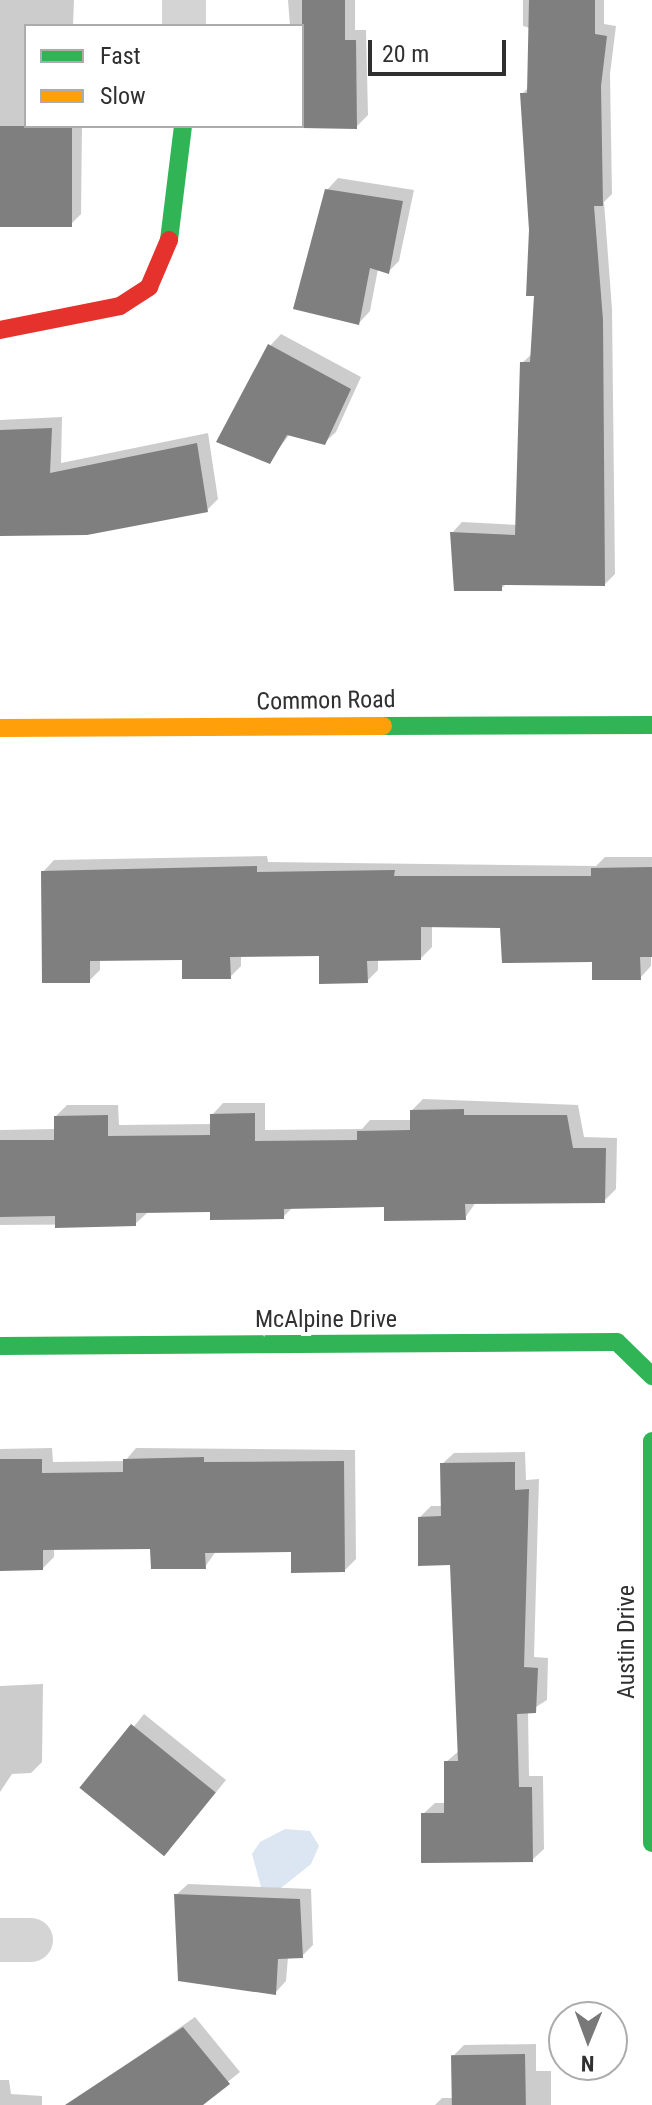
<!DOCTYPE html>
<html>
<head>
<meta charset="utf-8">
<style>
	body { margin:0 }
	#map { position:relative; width:652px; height:2105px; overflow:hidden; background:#fff; font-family:"Roboto Condensed",sans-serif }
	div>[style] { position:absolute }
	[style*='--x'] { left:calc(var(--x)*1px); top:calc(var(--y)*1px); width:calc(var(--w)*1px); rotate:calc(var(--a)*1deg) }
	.water>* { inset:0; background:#dbe6f2 }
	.shadow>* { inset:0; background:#0003 }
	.building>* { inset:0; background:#7f7f7f; transform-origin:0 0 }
	.street>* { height:44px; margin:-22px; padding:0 22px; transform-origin:22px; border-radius:22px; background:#d4d4d4 }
	.fast>* { height:18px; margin:-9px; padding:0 9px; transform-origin:9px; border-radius:9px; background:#30b455 }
	.slow>* { height:18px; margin:-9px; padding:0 9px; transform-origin:9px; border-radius:9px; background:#ff9f0a }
	.jam>* { height:18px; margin:-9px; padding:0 9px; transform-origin:9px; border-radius:9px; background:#e5322d }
	span { translate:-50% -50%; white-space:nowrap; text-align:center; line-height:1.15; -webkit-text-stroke:8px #fff; paint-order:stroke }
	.street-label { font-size:24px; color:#303030 }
	.legend { position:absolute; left:24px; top:24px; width:280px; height:104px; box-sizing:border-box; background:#fff; border:2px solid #acacac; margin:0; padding:10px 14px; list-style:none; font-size:24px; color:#303030 }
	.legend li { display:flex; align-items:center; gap:16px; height:40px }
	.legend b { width:40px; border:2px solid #acacac }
	.north { position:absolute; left:548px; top:2001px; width:80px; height:80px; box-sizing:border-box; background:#fff; border:2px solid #acacac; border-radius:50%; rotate:181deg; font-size:22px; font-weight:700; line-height:32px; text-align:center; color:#303030 }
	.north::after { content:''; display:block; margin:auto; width:28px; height:36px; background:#787878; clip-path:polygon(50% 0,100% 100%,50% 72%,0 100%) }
	.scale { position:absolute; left:368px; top:40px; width:138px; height:36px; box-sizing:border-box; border:4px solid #303030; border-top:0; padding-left:10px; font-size:24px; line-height:28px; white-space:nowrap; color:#303030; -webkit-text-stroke:6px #fff; paint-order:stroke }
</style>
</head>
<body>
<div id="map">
	<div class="water">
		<div style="clip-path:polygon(285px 1829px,310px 1831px,319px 1846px,311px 1864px,281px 1888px,261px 1887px,252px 1854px,260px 1842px)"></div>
	</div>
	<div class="shadow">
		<div style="clip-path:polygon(0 0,74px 0,73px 26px,26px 26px,26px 126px,82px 126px,81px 214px,70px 225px,0 225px)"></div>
		<div style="clip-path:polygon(288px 0,355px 0,355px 30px,366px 30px,368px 115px,356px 127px,302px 126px,302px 26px,290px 26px)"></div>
		<div style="clip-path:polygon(523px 0,604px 0,604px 24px,616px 26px,610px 74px,612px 194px,604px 202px,612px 309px,615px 574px,605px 584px,507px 583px,501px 589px,452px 533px,462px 522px,518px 525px,522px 363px,533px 353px,536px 295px,522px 94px,529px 87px,530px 28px,523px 26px)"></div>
		<div style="clip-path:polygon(338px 178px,414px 190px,399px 261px,388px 272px,378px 269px,370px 311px,359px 323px,327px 190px)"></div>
		<div style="clip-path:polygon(281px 334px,361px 377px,336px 432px,324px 443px,290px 434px,269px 461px,270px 346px)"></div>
		<div style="clip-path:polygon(62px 417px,61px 463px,208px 433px,218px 499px,207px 510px,0 534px,0 420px)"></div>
		<div style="clip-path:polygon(267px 856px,268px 862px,596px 866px,605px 857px,652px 857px,651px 966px,640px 978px,502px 926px,432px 925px,432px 947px,421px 958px,378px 959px,378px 970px,367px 981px,321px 954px,241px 955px,241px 966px,230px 977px,184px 958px,100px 959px,100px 970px,89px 981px,43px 872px,54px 860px)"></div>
		<div style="clip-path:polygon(423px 1099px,578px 1105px,584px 1137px,617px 1138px,616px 1189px,604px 1201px,476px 1202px,465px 1218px,386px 1205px,293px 1207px,283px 1217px,212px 1210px,147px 1213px,135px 1224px,0 1225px,0 1130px,56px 1129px,56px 1116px,67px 1105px,118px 1105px,119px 1125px,212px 1124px,212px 1115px,223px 1103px,265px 1103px,265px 1130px,362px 1129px,370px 1120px,412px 1120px,412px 1110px)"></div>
		<div style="clip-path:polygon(52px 1448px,53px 1462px,125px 1461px,136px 1448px,355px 1450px,356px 1559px,345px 1570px,293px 1550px,216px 1551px,205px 1567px,152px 1547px,54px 1548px,54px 1557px,43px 1568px,0 1569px,0 1449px)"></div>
		<div style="clip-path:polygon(525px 1452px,526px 1480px,539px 1479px,534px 1657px,548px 1658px,547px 1700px,528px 1712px,529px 1776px,543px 1776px,544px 1849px,532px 1860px,423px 1814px,435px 1803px,446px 1803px,446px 1762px,460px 1750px,452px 1563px,420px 1517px,431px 1506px,443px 1506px,442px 1464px,454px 1453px)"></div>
		<div style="clip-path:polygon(43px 1684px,42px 1762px,31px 1773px,12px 1774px,0 1792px,0 1686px)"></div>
		<div style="clip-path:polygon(144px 1714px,226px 1780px,178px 1839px,84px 1789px)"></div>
		<div style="clip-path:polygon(188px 1884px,311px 1889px,313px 1945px,302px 1956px,288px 1957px,286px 1981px,275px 1993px,176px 1895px)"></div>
		<div style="clip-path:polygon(195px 2017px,240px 2072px,199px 2105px,105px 2105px,91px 2090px)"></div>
		<div style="clip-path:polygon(536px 2044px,536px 2071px,551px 2071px,551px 2105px,435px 2105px,442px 2098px,454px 2098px,453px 2056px,464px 2045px)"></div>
		<div style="clip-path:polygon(0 2080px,9px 2080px,11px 2094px,42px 2096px,42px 2105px,0 2105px)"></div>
	</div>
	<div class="building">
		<div style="clip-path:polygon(302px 0,345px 0,345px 40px,356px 40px,357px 129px,302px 128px)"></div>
		<div style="clip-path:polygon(529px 0,595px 0,595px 34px,607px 36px,601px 86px,603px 206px,594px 206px,603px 320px,605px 586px,502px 585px,502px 591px,454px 591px,450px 532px,515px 535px,520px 362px,530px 362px,534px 296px,526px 296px,529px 230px,520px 93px,527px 93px)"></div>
		<div style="left:0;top:126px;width:72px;height:101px"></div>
		<div style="clip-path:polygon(325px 189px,403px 201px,389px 274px,370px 268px,359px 325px,293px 309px)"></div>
		<div style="clip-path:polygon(268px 344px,351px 389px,325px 445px,287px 435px,270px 464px,216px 442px)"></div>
		<div style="clip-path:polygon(52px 428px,50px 473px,197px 443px,208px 512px,87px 535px,0 536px,0 430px)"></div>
		<div style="clip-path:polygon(257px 866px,257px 872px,395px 870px,394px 876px,591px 876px,591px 868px,652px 867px,652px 957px,640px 957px,641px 980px,592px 980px,592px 962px,502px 963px,500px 928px,421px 927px,421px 960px,367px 961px,368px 983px,319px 984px,319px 956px,230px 957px,231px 979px,182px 979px,182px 960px,90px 961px,90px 983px,42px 983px,41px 871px)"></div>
		<div style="clip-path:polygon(464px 1109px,464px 1115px,567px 1115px,573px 1148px,606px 1148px,605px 1203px,465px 1204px,466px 1220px,384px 1221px,384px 1207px,284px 1209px,284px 1219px,210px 1220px,210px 1212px,136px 1213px,136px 1226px,55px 1228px,55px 1216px,0 1217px,0 1140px,54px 1140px,54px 1116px,108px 1115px,108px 1136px,210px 1135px,210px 1114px,255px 1113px,255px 1141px,357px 1140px,357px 1131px,410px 1130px,410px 1110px)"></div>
		<div style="clip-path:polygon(204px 1457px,204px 1462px,344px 1461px,345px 1572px,291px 1573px,291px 1552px,205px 1553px,206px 1569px,151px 1569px,150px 1549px,43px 1550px,43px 1570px,0 1571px,0 1459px,42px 1459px,42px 1473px,123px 1472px,123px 1459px)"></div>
		<div style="clip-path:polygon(515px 1462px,515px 1490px,529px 1489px,524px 1667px,538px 1668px,536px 1713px,517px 1714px,519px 1787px,532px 1787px,533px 1862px,421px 1863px,421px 1813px,444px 1813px,444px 1761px,458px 1761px,450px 1565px,418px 1566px,418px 1517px,441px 1516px,440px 1463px)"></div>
		<div style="left:131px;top:1724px;width:109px;height:82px;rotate:39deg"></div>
		<div style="clip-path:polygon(174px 1894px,300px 1899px,303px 1958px,278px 1959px,276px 1995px,178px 1981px)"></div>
		<div style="clip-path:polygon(183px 2027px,230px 2084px,203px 2105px,65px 2105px)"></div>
		<div style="left:525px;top:2054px;width:51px;height:74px;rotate:89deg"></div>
	</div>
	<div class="street">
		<div style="--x:184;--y:26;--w:26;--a:-90"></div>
		<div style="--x:0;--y:1940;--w:31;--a:0"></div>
	</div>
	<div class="fast">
		<div style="--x:169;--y:240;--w:115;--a:-83"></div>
		<div style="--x:383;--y:726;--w:269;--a:-0.2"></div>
		<div style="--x:0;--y:1346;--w:617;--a:-0.37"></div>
		<div style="--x:617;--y:1342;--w:49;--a:44.2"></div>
		<div style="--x:652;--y:1441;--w:402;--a:90"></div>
	</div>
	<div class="slow">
		<div style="--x:0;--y:728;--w:383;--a:-0.3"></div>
	</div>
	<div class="jam">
		<div style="--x:0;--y:330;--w:122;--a:-11.3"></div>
		<div style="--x:120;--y:306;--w:35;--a:-33"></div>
		<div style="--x:149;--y:287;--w:51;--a:-66.9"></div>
	</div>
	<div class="street-label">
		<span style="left:326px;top:701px;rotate:-1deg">Common Road</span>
		<span style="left:326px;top:1320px">McAlpine Drive</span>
		<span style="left:627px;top:1642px;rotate:-90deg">Austin Drive</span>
	</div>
	<ul class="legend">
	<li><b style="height:10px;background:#30b455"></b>Fast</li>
	<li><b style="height:10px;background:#ff9f0a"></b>Slow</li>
	</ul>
	<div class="north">N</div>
	<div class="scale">20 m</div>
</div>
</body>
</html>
